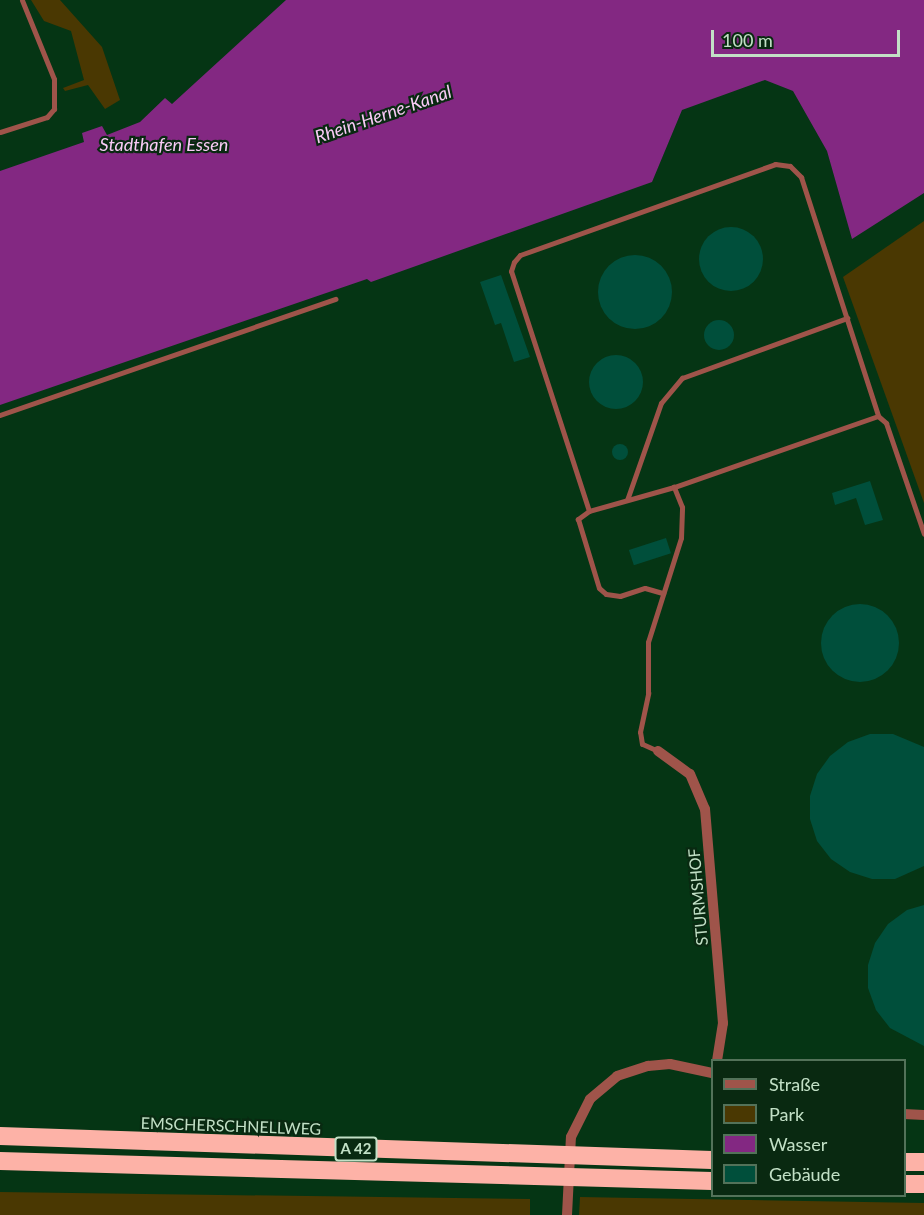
<!DOCTYPE html>
<html>
<head>
<meta charset="utf-8">
<style>
	body { margin:0 }
	#map { position:relative; width:924px; height:1215px; overflow:hidden; background:#053514; font-family:Lato,sans-serif }
	div>[style] { position:absolute }
	[style*='--x'] { left:calc(var(--x)*1px); top:calc(var(--y)*1px); width:calc(var(--w)*1px); rotate:calc(var(--a)*1deg) }
	.green>* { inset:0; background:#4a3802 }
	.water>* { inset:0; background:#832882 }
	.building>* { inset:0; background:#004f3b; transform-origin:0 0 }
	.round { border-radius:50% }
	.lane>* { height:5px; margin:-2.5px; padding:0 2.5px; transform-origin:2.5px; border-radius:2.5px; background:#9f544a }
	.street>* { height:10px; margin:-5px; padding:0 5px; transform-origin:5px; border-radius:5px; background:#9f544a }
	.highway>* { height:18px; margin:-9px; padding:0 9px; transform-origin:9px; border-radius:9px; background:#fdb2a7 }
	span { translate:-50% -50%; white-space:nowrap; text-align:center; line-height:1.15; -webkit-text-stroke:4.5px #092911; paint-order:stroke }
	.shield-label span { padding:2px 4px; background:#092911; border:2px solid; border-radius:4px; -webkit-text-stroke-width:0 }
	.shield-label { font-size:15px; color:#c2e0c6; font-weight:700 }
	.street-label { font-size:16px; color:#c2e0c6 }
	.water-label { font-size:18px; color:#facbf7; font-style:italic }
	.legend { position:absolute; left:711px; top:1059px; width:195px; height:138px; box-sizing:border-box; background:#092911; border:2px solid #537259; margin:0; padding:8px 10px; list-style:none; font-size:18px; color:#c2e0c6 }
	.legend li { display:flex; align-items:center; gap:12px; height:30px }
	.legend b { width:30px; border:2px solid #537259 }
	.scale { position:absolute; left:711px; top:30px; width:189px; height:27px; box-sizing:border-box; border:3px solid #c2e0c6; border-top:0; padding-left:8px; font-size:18px; line-height:21px; white-space:nowrap; color:#c2e0c6; -webkit-text-stroke:4px #092911; paint-order:stroke }
</style>
</head>
<body>
<div id="map">
	<div class="green">
		<div style="clip-path:polygon(31px 0,60px 0,102px 47px,120px 100px,105px 109px,88px 85px,65px 91px,63px 88px,84px 80px,71px 31px,44px 21px)"></div>
		<div style="clip-path:polygon(924px 221px,924px 503px,843px 277px)"></div>
		<div style="clip-path:polygon(0 1192px,530px 1199px,530px 1215px,0 1215px)"></div>
		<div style="clip-path:polygon(580px 1197px,924px 1203px,924px 1215px,579px 1215px)"></div>
	</div>
	<div class="water">
		<div style="clip-path:polygon(286px 0,924px 0,924px 193px,852px 239px,827px 151px,793px 91px,765px 80px,682px 110px,652px 182px,371px 282px,367px 279px,0 405px,0 171px,84px 142px,82px 133px,102px 126px,107px 135px,140px 122px,165px 98px,172px 104px)"></div>
	</div>
	<div class="building">
		<div class="round" style="left:699px;top:227px;width:64px;height:64px"></div>
		<div class="round" style="left:598px;top:255px;width:74px;height:74px"></div>
		<div style="clip-path:polygon(501px 275px,530px 357px,514px 362px,501px 323px,495px 325px,480px 282px)"></div>
		<div class="round" style="left:704px;top:320px;width:30px;height:30px"></div>
		<div class="round" style="left:589px;top:355px;width:54px;height:54px"></div>
		<div class="round" style="left:612px;top:444px;width:16px;height:16px"></div>
		<div style="clip-path:polygon(870px 481px,883px 520px,865px 525px,856px 498px,835px 505px,832px 493px)"></div>
		<div style="left:666px;top:538px;width:16px;height:39px;rotate:72deg"></div>
		<div class="round" style="left:821px;top:604px;width:78px;height:78px"></div>
		<div style="clip-path:polygon(870px 734px,893px 734px,924px 747px,924px 866px,895px 879px,872px 879px,850px 872px,831px 859px,817px 841px,810px 819px,810px 796px,817px 774px,830px 756px,848px 742px)"></div>
		<div style="clip-path:polygon(924px 905px,924px 1046px,890px 1028px,876px 1010px,868px 988px,868px 965px,875px 943px,888px 924px,907px 910px)"></div>
	</div>
	<div class="lane">
		<div style="--x:0;--y:132;--w:49;--a:-17.7"></div>
		<div style="--x:47;--y:117;--w:11;--a:-49"></div>
		<div style="--x:54;--y:109;--w:30;--a:-90"></div>
		<div style="--x:54;--y:79;--w:85;--a:-112.1"></div>
		<div style="--x:0;--y:415;--w:355;--a:-19.1"></div>
		<div style="--x:878;--y:416;--w:216;--a:160.8"></div>
		<div style="--x:674;--y:487;--w:88;--a:164.2"></div>
		<div style="--x:589;--y:511;--w:252;--a:-108"></div>
		<div style="--x:511;--y:271;--w:9;--a:-72"></div>
		<div style="--x:514;--y:262;--w:9;--a:-49"></div>
		<div style="--x:520;--y:255;--w:271;--a:-19.6"></div>
		<div style="--x:775;--y:164;--w:15;--a:8"></div>
		<div style="--x:790;--y:166;--w:16;--a:45"></div>
		<div style="--x:801;--y:177;--w:251;--a:72.1"></div>
		<div style="--x:878;--y:416;--w:11;--a:41"></div>
		<div style="--x:886;--y:423;--w:117;--a:71.1"></div>
		<div style="--x:627;--y:500;--w:103;--a:-70.7"></div>
		<div style="--x:661;--y:403;--w:33;--a:-50"></div>
		<div style="--x:682;--y:378;--w:176;--a:-20"></div>
		<div style="--x:589;--y:511;--w:14;--a:144"></div>
		<div style="--x:578;--y:519;--w:72;--a:73.1"></div>
		<div style="--x:599;--y:588;--w:9;--a:41"></div>
		<div style="--x:606;--y:594;--w:14;--a:8"></div>
		<div style="--x:620;--y:596;--w:26;--a:-18"></div>
		<div style="--x:645;--y:588;--w:19;--a:16"></div>
		<div style="--x:658;--y:751;--w:17;--a:-156"></div>
		<div style="--x:642;--y:744;--w:12;--a:-99"></div>
		<div style="--x:640;--y:732;--w:40;--a:-78"></div>
		<div style="--x:648;--y:693;--w:51;--a:-90"></div>
		<div style="--x:648;--y:642;--w:109;--a:-72.4"></div>
		<div style="--x:681;--y:538;--w:31;--a:-88"></div>
		<div style="--x:682;--y:507;--w:22;--a:-112"></div>
	</div>
	<div class="street">
		<div style="--x:658;--y:751;--w:39;--a:36"></div>
		<div style="--x:690;--y:774;--w:38;--a:67"></div>
		<div style="--x:705;--y:809;--w:215;--a:85.2"></div>
		<div style="--x:723;--y:1023;--w:37;--a:99"></div>
		<div style="--x:904;--y:1114;--w:20;--a:3"></div>
		<div style="--x:567;--y:1215;--w:78;--a:-87.1"></div>
		<div style="--x:571;--y:1137;--w:42;--a:-63.4"></div>
		<div style="--x:590;--y:1099;--w:35;--a:-40"></div>
		<div style="--x:617;--y:1076;--w:33;--a:-18"></div>
		<div style="--x:648;--y:1066;--w:22;--a:-5"></div>
		<div style="--x:670;--y:1064;--w:43;--a:12.1"></div>
	</div>
	<div class="highway">
		<div style="--x:0;--y:1136;--w:712;--a:1.93"></div>
		<div style="--x:0;--y:1161;--w:712;--a:1.61"></div>
		<div style="--x:904;--y:1162;--w:20;--a:0"></div>
		<div style="--x:904;--y:1184;--w:20;--a:0"></div>
	</div>
	<div class="shield-label">
		<span style="left:356px;top:1149px">A 42</span>
	</div>
	<div class="street-label">
		<span style="left:698px;top:897px;rotate:-95deg">STURMSHOF</span>
		<span style="left:231px;top:1126px;rotate:2deg">EMSCHERSCHNELLWEG</span>
	</div>
	<div class="water-label">
		<span style="left:383px;top:114px;rotate:-19deg">Rhein-Herne-Kanal</span>
		<span style="left:164px;top:144px">Stadthafen Essen</span>
	</div>
	<ul class="legend">
	<li><b style="height:8px;background:#9f544a"></b>Straße</li>
	<li><b style="height:16px;background:#4a3802"></b>Park</li>
	<li><b style="height:16px;background:#832882"></b>Wasser</li>
	<li><b style="height:16px;background:#004f3b"></b>Gebäude</li>
	</ul>
	<div class="scale">100 m</div>
</div>
</body>
</html>
